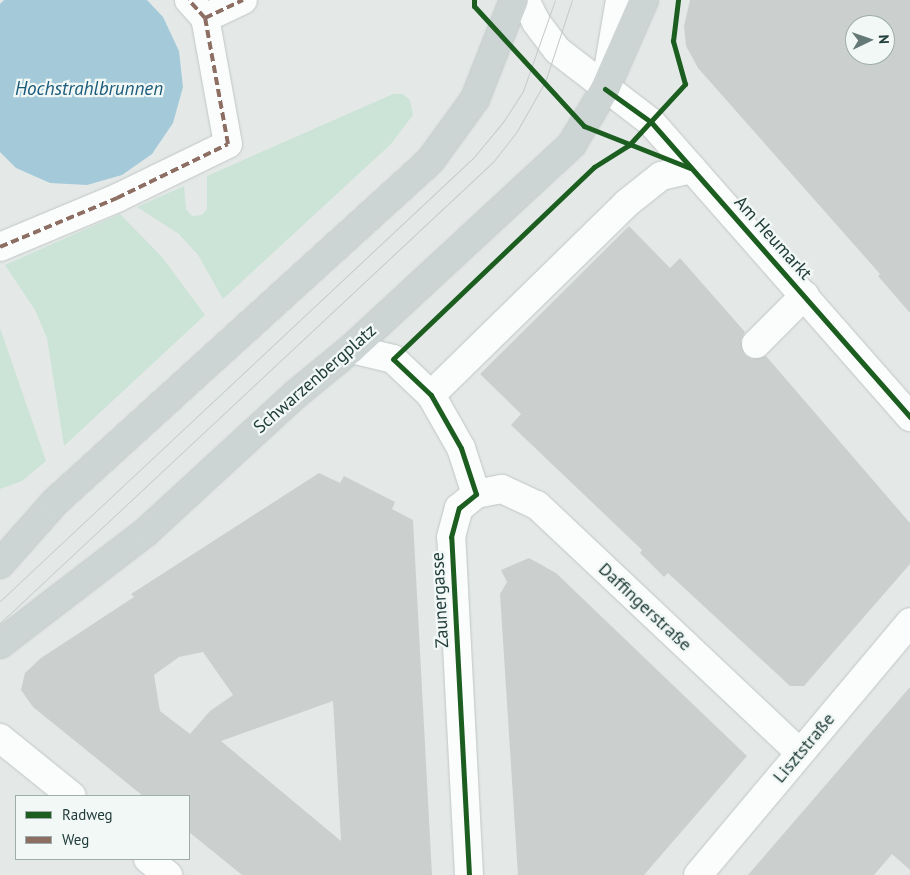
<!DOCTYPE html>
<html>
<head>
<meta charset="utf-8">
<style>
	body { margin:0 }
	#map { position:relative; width:910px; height:875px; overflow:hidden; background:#e4e9e8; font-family:"PT Sans",sans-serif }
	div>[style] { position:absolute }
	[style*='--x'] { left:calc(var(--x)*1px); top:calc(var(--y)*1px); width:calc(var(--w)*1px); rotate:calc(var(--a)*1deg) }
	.green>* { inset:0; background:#cce3d7 }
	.water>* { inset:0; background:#a4c9d9 }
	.building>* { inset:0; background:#cbd0cf }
	.roads { filter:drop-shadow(0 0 1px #c1c6c5) drop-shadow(0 0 1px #c1c6c5) }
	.minor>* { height:28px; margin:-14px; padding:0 14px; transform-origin:14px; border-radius:14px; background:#fbfcfc }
	.major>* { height:28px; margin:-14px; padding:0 14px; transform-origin:14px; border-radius:14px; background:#cdd5d4 }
	.tram>* { height:1px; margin:-0.5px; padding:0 0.5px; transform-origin:0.5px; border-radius:0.5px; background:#c6caca }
	.quiet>* { height:4px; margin-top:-2px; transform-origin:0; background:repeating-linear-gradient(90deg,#8d6e63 0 8px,transparent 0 12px) }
	.cycleway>* { height:5px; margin:-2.5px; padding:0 2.5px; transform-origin:2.5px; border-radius:2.5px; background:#1b5e20 }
	span { translate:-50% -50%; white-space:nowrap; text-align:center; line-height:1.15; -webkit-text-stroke:4.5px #f2f8f6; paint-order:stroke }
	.street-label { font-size:18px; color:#213d3a }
	.water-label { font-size:19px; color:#1a5a7a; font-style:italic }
	.legend { position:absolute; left:15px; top:795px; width:175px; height:65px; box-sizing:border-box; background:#f2f8f6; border:1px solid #9eadab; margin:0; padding:6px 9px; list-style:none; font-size:15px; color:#213d3a }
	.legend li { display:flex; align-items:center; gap:10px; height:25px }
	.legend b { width:25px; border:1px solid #9eadab }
	.north { position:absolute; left:845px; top:15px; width:50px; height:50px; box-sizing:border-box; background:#f2f8f6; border:1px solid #9eadab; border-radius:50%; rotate:87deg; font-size:14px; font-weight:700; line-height:20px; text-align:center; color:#213d3a }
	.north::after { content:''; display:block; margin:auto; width:18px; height:22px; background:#657977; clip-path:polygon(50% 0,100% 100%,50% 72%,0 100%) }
</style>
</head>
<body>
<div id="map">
	<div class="green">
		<div style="clip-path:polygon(393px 94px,403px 94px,410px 100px,413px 115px,391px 144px,223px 299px,198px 255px,179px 234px,137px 207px,184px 186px,186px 209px,192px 216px,202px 215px,207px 209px,207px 176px)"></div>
		<div style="clip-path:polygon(120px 214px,162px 257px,205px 315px,64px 446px,47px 338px,35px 310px,5px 265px)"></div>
		<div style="clip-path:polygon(0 328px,46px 461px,22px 481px,0 489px)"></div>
	</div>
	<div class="water">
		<div style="clip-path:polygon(4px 0,147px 0,163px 17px,179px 51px,183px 87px,173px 123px,152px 154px,122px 175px,87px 185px,50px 183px,16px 168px,0 152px,0 4px)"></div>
	</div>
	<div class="building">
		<div style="clip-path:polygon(evenodd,690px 0,910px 0,910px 313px,878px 276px,880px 274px,698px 68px,686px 46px,684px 26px,690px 0,855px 25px,885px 25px,885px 55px,855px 55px,855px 25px)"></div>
		<div style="clip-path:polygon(629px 226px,670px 268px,680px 258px,745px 332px,741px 340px,745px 355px,752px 359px,766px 356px,910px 523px,910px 564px,804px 686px,790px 686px,668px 573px,664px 577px,640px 553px,642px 550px,511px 425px,521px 414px,480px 374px)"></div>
		<div style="clip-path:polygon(evenodd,319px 473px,340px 483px,344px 476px,395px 502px,392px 509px,413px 520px,432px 875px,242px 875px,189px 832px,189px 796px,143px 796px,33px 707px,21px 690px,25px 673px,41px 658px,134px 597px,131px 594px,319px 473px,203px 652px,233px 695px,210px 711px,190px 734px,160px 711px,154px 675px,179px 657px,203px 652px,319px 473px,333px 701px,341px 841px,221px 741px,333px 701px)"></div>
		<div style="clip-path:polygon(529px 558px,556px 573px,747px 756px,644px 875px,518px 875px,500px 594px,507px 582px,501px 570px)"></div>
		<div style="clip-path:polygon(910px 687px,910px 870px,892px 854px,874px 875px,748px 875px)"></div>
	</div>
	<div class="roads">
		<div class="minor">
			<div style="--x:525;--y:0;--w:25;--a:63"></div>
			<div style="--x:536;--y:22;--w:35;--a:53"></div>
			<div style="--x:557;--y:50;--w:118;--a:37.5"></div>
			<div style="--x:651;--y:122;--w:393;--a:48.7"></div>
			<div style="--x:205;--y:18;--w:42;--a:-25.3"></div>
			<div style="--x:608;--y:70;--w:71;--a:-80.3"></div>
			<div style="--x:0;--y:247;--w:127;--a:-22.7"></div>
			<div style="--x:117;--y:198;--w:123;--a:-25.9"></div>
			<div style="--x:228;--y:144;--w:128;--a:-100.3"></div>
			<div style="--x:205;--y:18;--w:24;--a:-132"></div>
			<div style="--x:756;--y:344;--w:69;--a:-45"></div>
			<div style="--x:351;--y:349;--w:43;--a:13.4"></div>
			<div style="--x:393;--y:359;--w:52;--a:43.5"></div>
			<div style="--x:431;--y:395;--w:61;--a:60.5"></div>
			<div style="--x:461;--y:448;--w:48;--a:71.9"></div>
			<div style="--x:431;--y:395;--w:274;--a:-44.4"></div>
			<div style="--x:627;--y:203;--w:43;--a:-38.5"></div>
			<div style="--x:661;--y:176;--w:32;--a:-13"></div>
			<div style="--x:0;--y:738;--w:92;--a:38.9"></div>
			<div style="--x:148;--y:859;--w:26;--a:39"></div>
			<div style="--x:469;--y:875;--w:338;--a:-93"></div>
			<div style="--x:451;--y:537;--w:30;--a:-75"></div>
			<div style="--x:459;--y:508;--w:22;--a:-39"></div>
			<div style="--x:476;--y:494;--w:26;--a:-11"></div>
			<div style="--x:502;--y:489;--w:38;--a:25"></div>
			<div style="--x:537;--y:505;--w:361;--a:43.3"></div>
			<div style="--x:698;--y:875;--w:330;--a:-50"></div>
		</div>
		<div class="major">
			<div style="--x:0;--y:564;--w:83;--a:-48.4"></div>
			<div style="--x:55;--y:502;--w:507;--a:-42.28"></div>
			<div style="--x:430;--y:161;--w:77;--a:-54"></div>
			<div style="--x:475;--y:99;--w:106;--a:-68.5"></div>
			<div style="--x:0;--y:644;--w:185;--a:-37.5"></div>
			<div style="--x:147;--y:531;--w:202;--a:-42.6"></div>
			<div style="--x:296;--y:394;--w:71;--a:-39.3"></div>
			<div style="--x:351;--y:349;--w:301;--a:-42.8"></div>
			<div style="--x:572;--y:144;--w:64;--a:-59"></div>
			<div style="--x:605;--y:89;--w:97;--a:-66.3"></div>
		</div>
	</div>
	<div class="tram">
		<div style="--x:0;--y:601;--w:649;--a:-43.13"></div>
		<div style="--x:474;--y:157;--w:45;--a:-50.4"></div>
		<div style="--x:503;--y:122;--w:37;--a:-57"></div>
		<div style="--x:523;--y:91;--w:96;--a:-70.6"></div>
		<div style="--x:0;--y:623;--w:675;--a:-43.08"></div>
		<div style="--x:493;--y:162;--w:39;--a:-52"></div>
		<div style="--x:517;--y:131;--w:56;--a:-60.3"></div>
		<div style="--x:545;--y:82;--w:86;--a:-71.8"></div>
	</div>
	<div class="quiet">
		<div style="--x:205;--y:18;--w:42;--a:-25.3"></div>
		<div style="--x:0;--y:247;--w:127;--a:-22.7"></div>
		<div style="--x:117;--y:198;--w:123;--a:-25.9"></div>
		<div style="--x:228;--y:144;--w:128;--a:-100.3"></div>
		<div style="--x:205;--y:18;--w:24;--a:-132"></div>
	</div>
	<div class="cycleway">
		<div style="--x:474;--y:0;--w:6;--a:90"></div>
		<div style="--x:474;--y:6;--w:163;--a:47.5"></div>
		<div style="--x:584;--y:126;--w:114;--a:21.6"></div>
		<div style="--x:605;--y:89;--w:57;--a:35.7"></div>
		<div style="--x:651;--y:122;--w:393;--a:48.7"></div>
		<div style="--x:469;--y:875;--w:338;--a:-93"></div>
		<div style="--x:451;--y:537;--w:30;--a:-75"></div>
		<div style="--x:459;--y:508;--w:22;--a:-39"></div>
		<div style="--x:476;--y:494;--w:48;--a:-108.1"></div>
		<div style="--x:461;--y:448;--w:61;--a:-119.5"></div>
		<div style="--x:431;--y:395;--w:52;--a:-136.5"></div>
		<div style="--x:393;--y:359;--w:278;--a:-43.7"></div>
		<div style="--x:594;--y:167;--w:41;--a:-32.2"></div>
		<div style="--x:629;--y:145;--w:83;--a:-47.4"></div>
		<div style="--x:685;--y:84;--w:45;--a:-105.6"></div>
		<div style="--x:673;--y:41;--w:41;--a:-83"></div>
	</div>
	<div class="street-label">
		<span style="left:773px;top:238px;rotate:48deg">Am Heumarkt</span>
		<span style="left:315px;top:379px;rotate:-41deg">Schwarzenbergplatz</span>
		<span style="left:440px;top:600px;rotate:-93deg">Zaunergasse</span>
		<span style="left:645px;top:607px;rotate:43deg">Daffingerstraße</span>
		<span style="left:804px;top:748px;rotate:-50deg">Lisztstraße</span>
	</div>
	<div class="water-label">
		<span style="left:89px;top:89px">Hochstrahlbrunnen</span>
	</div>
	<ul class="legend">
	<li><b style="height:6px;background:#1b5e20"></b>Radweg</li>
	<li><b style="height:6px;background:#8d6e63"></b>Weg</li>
	</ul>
	<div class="north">N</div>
</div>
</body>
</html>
